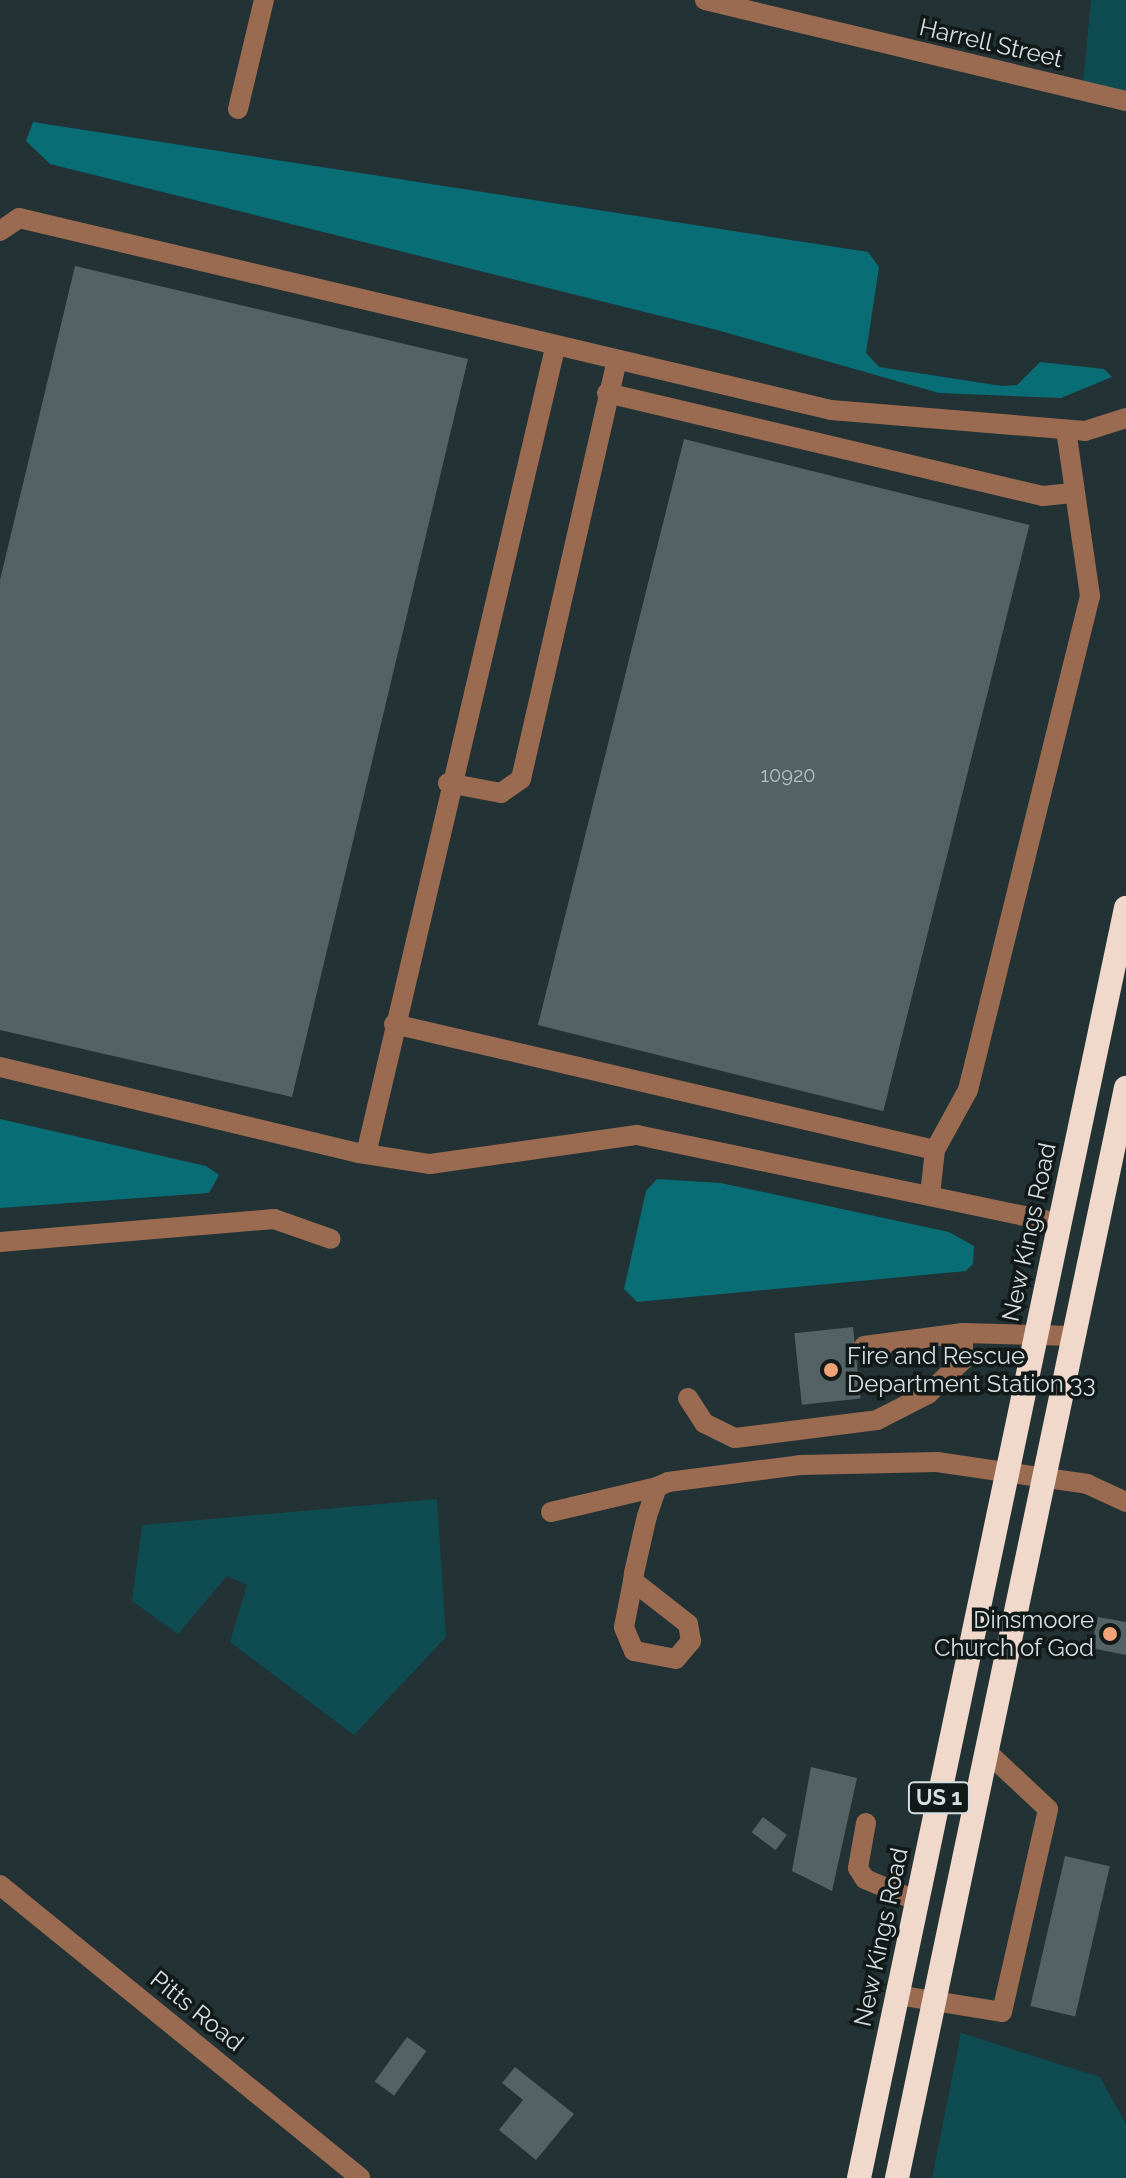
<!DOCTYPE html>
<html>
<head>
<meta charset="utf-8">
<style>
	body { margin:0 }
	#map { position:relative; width:1126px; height:2178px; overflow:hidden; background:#233234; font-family:Raleway,sans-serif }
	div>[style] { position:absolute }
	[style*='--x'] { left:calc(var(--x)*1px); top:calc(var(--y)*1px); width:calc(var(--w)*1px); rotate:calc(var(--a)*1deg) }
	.green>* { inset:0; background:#0e4c52 }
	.water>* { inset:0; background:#086d74 }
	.building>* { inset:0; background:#536365; transform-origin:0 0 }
	.minor>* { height:20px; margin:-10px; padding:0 10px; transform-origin:10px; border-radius:10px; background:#9b6b51 }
	.highway>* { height:24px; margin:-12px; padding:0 12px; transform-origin:12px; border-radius:12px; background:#f0d8cb }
	.dots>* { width:22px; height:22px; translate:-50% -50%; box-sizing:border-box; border:4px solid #121919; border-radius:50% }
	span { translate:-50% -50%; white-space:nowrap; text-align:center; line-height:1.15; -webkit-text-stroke:7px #121919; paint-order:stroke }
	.number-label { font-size:20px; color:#b5c0c1 }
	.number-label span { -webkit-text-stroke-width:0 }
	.shield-label span { padding:2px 6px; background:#121919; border:2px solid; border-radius:6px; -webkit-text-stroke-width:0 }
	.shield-label { font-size:22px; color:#d6dfe0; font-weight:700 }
	.street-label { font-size:24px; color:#d6dfe0 }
	.poi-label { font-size:24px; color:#d6dfe0 }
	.left { translate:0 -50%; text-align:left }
	.right { translate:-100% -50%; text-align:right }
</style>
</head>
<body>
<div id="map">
	<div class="green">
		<div style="clip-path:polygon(1091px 0,1126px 0,1126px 92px,1083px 82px)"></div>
		<div style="clip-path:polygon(437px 1499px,446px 1637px,354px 1735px,230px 1642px,247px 1585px,227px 1576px,178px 1634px,132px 1601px,142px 1525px)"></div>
		<div style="clip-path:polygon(961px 2033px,1100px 2077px,1126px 2124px,1126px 2178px,932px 2178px)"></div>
	</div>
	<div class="water">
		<div style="clip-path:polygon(33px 122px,868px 252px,879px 267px,866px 353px,879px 367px,1002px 386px,1017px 385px,1040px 362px,1104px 369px,1112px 377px,1061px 398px,939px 393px,717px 330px,50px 164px,26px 141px)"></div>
		<div style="clip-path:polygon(0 1119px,206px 1166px,219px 1175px,209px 1193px,0 1208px)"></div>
		<div style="clip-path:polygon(657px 1179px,721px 1183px,949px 1232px,974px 1246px,973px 1264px,966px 1271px,637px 1302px,624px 1289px,646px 1191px)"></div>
	</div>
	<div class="building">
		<div style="clip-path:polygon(75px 266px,468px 359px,292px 1097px,0 1030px,0 580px)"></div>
		<div style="left:684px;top:439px;width:356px;height:604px;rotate:14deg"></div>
		<div style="left:853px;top:1327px;width:72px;height:59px;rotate:84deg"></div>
		<div style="clip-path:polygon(1098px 1617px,1126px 1622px,1126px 1655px,1091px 1648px)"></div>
		<div style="clip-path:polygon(811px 1767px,857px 1778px,832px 1891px,792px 1871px)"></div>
		<div style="left:763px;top:1817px;width:30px;height:19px;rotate:37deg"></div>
		<div style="left:1065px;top:1856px;width:46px;height:154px;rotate:13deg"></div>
		<div style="left:407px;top:2037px;width:24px;height:55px;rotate:36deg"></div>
		<div style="clip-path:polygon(515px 2067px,574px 2114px,536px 2160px,499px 2130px,523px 2100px,502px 2083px)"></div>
	</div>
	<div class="minor">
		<div style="--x:705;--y:0;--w:433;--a:13.5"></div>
		<div style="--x:238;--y:109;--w:112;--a:-76.6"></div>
		<div style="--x:0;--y:231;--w:23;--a:-34"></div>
		<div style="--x:19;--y:218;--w:834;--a:13.3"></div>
		<div style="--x:831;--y:410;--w:255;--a:4.7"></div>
		<div style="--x:1085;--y:431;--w:43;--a:-17.6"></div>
		<div style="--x:607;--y:393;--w:448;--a:13.3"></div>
		<div style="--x:1043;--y:496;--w:29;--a:-6"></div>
		<div style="--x:448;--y:783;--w:54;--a:10.7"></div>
		<div style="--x:501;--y:793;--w:24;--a:-35"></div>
		<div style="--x:521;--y:779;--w:427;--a:-77.1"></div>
		<div style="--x:394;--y:1024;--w:555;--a:13.11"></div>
		<div style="--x:0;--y:1067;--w:369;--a:13.5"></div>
		<div style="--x:359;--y:1153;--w:72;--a:8.8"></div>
		<div style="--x:430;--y:1164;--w:209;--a:-8"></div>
		<div style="--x:637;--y:1135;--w:432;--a:11.8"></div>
		<div style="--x:366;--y:1154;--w:828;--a:-76.8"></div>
		<div style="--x:930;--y:1195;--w:45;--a:-83.7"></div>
		<div style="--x:935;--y:1150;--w:68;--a:-61.2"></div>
		<div style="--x:968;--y:1090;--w:509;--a:-76.13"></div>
		<div style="--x:1090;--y:596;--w:168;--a:-98.2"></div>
		<div style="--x:0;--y:1242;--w:275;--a:-4.8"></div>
		<div style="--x:274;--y:1219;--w:60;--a:19.3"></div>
		<div style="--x:864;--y:1346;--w:100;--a:-7.5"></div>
		<div style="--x:688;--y:1398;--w:30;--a:57"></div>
		<div style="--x:704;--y:1423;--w:34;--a:26"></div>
		<div style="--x:735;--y:1438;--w:143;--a:-7.2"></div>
		<div style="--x:877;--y:1420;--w:57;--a:-27"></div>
		<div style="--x:928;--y:1394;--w:49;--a:-44.2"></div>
		<div style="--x:963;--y:1360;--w:27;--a:-90"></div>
		<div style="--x:963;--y:1333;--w:111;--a:1.5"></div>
		<div style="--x:551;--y:1512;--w:109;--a:-13.3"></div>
		<div style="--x:633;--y:1581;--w:70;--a:38"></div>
		<div style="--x:688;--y:1624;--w:17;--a:80"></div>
		<div style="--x:691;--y:1641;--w:23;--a:130"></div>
		<div style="--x:676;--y:1659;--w:43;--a:-169.2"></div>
		<div style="--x:634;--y:1651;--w:26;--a:-113"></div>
		<div style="--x:624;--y:1627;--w:47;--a:-78.9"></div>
		<div style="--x:633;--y:1581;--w:8;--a:-83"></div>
		<div style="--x:634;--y:1573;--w:58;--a:-77.2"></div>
		<div style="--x:647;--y:1516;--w:31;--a:-71"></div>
		<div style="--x:657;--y:1487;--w:12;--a:-24"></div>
		<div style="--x:668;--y:1482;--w:133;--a:-7.3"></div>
		<div style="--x:800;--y:1465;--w:137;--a:-1.3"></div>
		<div style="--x:937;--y:1462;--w:152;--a:8.3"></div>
		<div style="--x:1087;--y:1484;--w:43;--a:24.8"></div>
		<div style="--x:866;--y:1823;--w:46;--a:100.1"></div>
		<div style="--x:858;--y:1868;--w:13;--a:58"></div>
		<div style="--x:865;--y:1879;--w:56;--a:22.9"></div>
		<div style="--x:0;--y:1885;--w:464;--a:39.1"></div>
		<div style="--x:897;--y:1995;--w:106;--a:9.2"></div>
		<div style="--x:1002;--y:2012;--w:208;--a:-77.2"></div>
		<div style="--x:1048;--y:1809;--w:85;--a:-136.9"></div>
	</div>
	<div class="highway">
		<div style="--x:859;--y:2178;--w:1298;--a:-78.13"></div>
		<div style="--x:897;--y:2178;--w:1114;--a:-78.14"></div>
	</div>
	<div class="dots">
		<div style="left:831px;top:1370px;background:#f0a279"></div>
		<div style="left:1110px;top:1634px;background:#f0a279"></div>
	</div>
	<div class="number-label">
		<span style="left:788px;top:775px">10920</span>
	</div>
	<div class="shield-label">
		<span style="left:939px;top:1798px">US 1</span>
	</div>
	<div class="street-label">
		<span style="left:991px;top:43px;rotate:13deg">Harrell Street</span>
		<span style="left:1029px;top:1232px;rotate:-78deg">New Kings Road</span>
		<span style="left:881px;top:1937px;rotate:-78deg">New Kings Road</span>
		<span style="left:197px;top:2011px;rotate:39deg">Pitts Road</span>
	</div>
	<div class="poi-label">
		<span class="left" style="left:847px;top:1370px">Fire and Rescue<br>Department Station 33</span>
		<span class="right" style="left:1094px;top:1634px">Dinsmoore<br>Church of God</span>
	</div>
</div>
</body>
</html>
